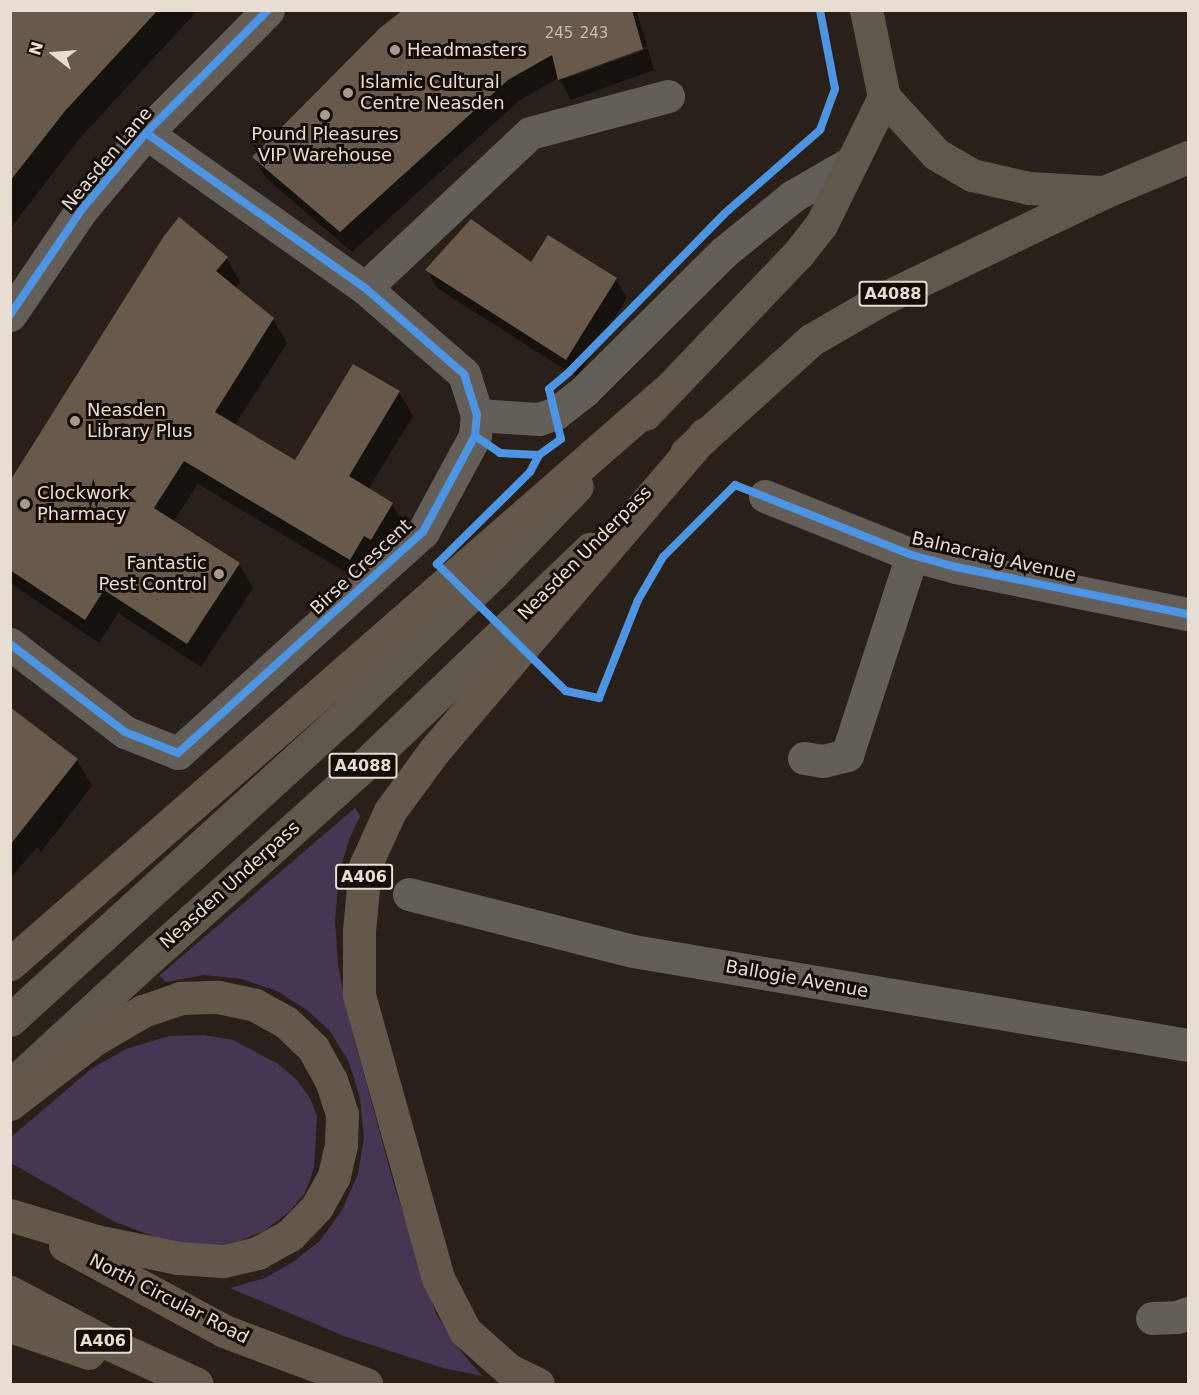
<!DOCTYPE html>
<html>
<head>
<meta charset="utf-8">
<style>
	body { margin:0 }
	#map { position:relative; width:1199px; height:1395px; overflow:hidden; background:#292119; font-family:"DejaVu Sans",sans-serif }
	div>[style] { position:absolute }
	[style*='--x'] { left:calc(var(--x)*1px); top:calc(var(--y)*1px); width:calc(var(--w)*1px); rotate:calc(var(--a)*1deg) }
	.green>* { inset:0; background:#453754 }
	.shadow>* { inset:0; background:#0007 }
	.building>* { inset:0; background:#675a4d }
	.minor>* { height:33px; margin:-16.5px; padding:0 16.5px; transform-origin:16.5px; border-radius:16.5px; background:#645e58 }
	.tertiary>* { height:33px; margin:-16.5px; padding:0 16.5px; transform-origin:16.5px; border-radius:16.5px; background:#645e58 }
	.primary>* { height:33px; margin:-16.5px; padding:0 16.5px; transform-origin:16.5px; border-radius:16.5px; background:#60574d }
	.trunk>* { height:33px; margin:-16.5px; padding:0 16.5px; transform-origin:16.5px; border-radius:16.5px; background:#62584c }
	.cycleway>* { height:8px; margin:-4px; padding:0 4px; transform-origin:4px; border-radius:4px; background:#4d94e3 }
	.dots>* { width:16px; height:16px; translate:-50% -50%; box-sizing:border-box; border:3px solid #130d06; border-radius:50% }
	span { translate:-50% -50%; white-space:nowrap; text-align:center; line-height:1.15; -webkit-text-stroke:6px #130d06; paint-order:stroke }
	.number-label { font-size:15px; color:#c7bcb2 }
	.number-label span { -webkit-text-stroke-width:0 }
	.shield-label span { padding:2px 4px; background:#130d06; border:2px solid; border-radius:4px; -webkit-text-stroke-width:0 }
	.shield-label { font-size:16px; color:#e7ddd3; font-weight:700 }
	.poi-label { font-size:18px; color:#e7ddd3 }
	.left { translate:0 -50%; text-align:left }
	.right { translate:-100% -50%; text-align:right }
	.street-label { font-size:18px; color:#e7ddd3 }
	.frame { position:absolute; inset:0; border:12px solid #e7ddd3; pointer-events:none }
	.north { position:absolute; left:24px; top:24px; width:60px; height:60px; -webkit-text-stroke:4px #130d06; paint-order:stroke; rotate:287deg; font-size:16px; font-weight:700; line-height:24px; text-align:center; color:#e7ddd3 }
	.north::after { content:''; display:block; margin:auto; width:21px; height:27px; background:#e7ddd3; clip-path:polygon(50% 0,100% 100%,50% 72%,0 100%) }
</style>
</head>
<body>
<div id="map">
	<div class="green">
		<div style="clip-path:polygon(355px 808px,360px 816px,349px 840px,339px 873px,335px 920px,338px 965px,348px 1015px,394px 1185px,436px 1314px,459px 1349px,482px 1376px,443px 1368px,344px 1336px,230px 1288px,265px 1278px,293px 1262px,320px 1241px,342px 1210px,358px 1174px,364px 1138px,360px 1098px,349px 1062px,330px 1031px,307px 1010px,277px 991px,242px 979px,203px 975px,166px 982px,159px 976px)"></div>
		<div style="clip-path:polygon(203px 1035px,233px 1040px,278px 1064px,296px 1079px,310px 1098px,317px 1116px,314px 1168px,305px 1193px,289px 1212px,264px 1231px,239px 1241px,210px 1247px,177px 1245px,115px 1222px,11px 1163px,10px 1138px,91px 1069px,126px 1049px,169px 1036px)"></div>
	</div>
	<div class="shadow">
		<div style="clip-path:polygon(10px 10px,198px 10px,80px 138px,10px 229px)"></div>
		<div style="clip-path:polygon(410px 10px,636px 10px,647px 46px,562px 77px,564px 79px,648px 49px,654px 70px,571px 100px,559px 78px,520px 100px,352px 252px,266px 178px,254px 158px)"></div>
		<div style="clip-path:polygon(548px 237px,616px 279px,627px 298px,577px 377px,437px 288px,427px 270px,531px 264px)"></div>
		<div style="clip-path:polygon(226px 258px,240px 282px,235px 289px,273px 319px,287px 343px,235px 425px,296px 462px,399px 392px,413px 416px,368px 490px,392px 504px,406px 528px,364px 583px,198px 484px,173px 522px,239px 564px,253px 588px,201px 667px,118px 613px,99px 643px,10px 583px,10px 484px)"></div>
		<div style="clip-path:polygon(10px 709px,77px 760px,92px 786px,41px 852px,37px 847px,10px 879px)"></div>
	</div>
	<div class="building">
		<div style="clip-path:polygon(10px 10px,158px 10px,65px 111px,10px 181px)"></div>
		<div style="clip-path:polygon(403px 10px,632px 10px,643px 49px,558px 80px,552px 55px,508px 80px,340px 232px,252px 157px,380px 28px)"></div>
		<div style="clip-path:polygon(179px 217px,228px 257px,216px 271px,274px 318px,215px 412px,295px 460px,353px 364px,400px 391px,349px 476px,393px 503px,371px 540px,364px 536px,350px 560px,184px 461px,154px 508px,240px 563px,187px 644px,104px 590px,85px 620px,10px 570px,10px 481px,164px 236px)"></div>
		<div style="clip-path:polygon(471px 219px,531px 262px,548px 235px,617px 278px,566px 360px,425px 270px)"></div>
		<div style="clip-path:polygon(10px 707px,78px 759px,10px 845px)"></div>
	</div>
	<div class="minor">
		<div style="--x:365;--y:288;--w:226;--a:-43.2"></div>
		<div style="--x:530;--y:133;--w:143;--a:-15"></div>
		<div style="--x:477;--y:415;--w:62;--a:3.7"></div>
		<div style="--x:539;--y:419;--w:18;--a:-19"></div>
		<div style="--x:556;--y:413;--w:37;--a:-38"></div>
		<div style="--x:585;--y:390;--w:196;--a:-44.8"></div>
		<div style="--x:724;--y:252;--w:89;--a:-39.1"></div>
		<div style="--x:793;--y:196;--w:68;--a:-30"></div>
		<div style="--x:765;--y:496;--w:158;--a:21.9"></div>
		<div style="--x:912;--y:555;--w:46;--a:15.3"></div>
		<div style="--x:956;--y:567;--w:237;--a:11.5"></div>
		<div style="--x:10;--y:644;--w:145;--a:37.4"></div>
		<div style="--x:125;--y:732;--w:57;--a:21.6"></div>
		<div style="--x:178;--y:753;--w:330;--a:-42.1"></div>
		<div style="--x:423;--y:532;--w:109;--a:-61.6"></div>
		<div style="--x:475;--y:436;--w:21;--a:-85"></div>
		<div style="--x:477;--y:415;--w:43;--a:-107.6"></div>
		<div style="--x:464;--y:374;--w:131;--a:-139"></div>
		<div style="--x:365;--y:288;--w:268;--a:-144.7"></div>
		<div style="--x:804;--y:758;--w:19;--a:9"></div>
		<div style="--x:823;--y:761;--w:25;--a:-14"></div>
		<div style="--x:847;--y:755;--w:210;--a:-72"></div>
		<div style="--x:409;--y:894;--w:231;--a:14.3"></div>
		<div style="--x:633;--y:951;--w:563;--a:9.61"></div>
		<div style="--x:1152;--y:1318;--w:25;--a:-2"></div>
		<div style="--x:1177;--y:1317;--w:12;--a:-20"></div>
	</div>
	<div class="tertiary">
		<div style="--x:10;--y:315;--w:128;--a:-55.8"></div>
		<div style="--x:82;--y:209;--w:99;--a:-49.9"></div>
		<div style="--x:146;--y:133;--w:173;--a:-45.2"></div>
	</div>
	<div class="primary">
		<div style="--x:866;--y:10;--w:89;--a:78.3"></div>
		<div style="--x:884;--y:97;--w:77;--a:47.6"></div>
		<div style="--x:936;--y:154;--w:42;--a:30.3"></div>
		<div style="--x:972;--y:175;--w:58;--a:12.8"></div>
		<div style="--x:1029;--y:188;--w:71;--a:3.2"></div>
		<div style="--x:645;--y:414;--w:221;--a:-46.3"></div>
		<div style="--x:798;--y:254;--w:37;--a:-52"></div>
		<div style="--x:821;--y:225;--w:143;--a:-63.8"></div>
		<div style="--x:686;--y:453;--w:169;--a:-42.1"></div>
		<div style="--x:811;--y:340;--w:80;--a:-30.1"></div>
		<div style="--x:880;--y:300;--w:249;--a:-25.7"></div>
		<div style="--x:1104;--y:192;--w:91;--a:-22.6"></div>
		<div style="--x:10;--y:1020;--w:447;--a:-42.3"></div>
		<div style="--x:341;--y:719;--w:209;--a:-43.8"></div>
		<div style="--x:492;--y:574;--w:122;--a:-46"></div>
		<div style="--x:10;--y:1086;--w:185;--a:-42.6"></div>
		<div style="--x:146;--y:961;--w:305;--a:-41.9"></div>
		<div style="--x:373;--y:757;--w:301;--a:-43.8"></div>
	</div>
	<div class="trunk">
		<div style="--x:10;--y:964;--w:870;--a:-41.13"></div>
		<div style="--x:10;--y:1104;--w:107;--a:-37.4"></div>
		<div style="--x:95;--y:1039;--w:56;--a:-30.3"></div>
		<div style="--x:143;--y:1011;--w:39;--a:-19"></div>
		<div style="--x:180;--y:998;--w:38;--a:-2"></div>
		<div style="--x:218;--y:997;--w:38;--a:12"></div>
		<div style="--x:255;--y:1005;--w:35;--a:29"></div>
		<div style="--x:286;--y:1022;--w:37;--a:44"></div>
		<div style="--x:313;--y:1048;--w:37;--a:61"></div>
		<div style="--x:331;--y:1080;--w:36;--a:72"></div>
		<div style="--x:342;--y:1114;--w:31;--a:92"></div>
		<div style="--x:341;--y:1145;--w:32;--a:103"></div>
		<div style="--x:334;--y:1176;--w:35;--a:119"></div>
		<div style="--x:317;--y:1207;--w:39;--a:134"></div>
		<div style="--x:290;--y:1235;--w:37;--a:151"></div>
		<div style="--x:258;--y:1253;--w:37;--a:167"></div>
		<div style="--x:222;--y:1261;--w:44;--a:-176.1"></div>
		<div style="--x:178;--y:1258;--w:84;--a:-168.3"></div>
		<div style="--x:96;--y:1241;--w:90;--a:-163.2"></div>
		<div style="--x:65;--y:1245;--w:181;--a:28.4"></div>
		<div style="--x:224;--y:1331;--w:152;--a:20.5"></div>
		<div style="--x:10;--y:1292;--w:105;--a:27.8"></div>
		<div style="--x:103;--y:1341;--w:103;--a:24.6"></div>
		<div style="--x:10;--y:1326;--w:83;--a:18.9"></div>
		<div style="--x:538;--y:1384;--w:32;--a:-154"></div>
		<div style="--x:509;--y:1370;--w:59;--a:-138.4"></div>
		<div style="--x:465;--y:1331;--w:59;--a:-117"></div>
		<div style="--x:438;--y:1278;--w:294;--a:-105.6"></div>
		<div style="--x:359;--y:995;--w:64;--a:-90"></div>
		<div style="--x:359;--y:931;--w:65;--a:-84.7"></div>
		<div style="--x:365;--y:866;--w:60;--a:-65.6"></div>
		<div style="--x:390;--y:811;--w:74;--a:-53.7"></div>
		<div style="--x:434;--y:751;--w:417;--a:-49.5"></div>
	</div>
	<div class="cycleway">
		<div style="--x:10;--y:315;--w:128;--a:-55.8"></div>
		<div style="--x:82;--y:209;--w:99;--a:-49.9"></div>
		<div style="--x:146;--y:133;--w:173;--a:-45.2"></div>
		<div style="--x:475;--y:436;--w:30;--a:34"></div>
		<div style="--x:500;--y:453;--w:39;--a:3"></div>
		<div style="--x:539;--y:455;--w:19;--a:118"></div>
		<div style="--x:530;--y:472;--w:131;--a:135.3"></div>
		<div style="--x:437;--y:564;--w:181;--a:44.6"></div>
		<div style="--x:566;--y:691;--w:34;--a:12"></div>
		<div style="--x:599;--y:698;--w:105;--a:-68.3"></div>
		<div style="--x:638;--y:600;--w:50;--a:-59.8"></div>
		<div style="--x:663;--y:557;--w:102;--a:-45"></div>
		<div style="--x:735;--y:485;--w:190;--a:21.6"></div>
		<div style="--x:912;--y:555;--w:46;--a:15.3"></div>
		<div style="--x:956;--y:567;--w:237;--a:11.5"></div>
		<div style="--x:539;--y:455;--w:27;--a:-36"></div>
		<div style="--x:561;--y:439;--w:51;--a:-103.5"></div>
		<div style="--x:549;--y:389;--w:26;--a:-40"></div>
		<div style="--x:569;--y:372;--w:221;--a:-45.5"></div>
		<div style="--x:724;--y:214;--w:128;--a:-41.2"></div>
		<div style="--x:820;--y:130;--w:44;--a:-69.9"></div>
		<div style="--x:835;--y:89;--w:80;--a:-100.8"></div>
		<div style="--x:10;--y:644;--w:145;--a:37.4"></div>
		<div style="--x:125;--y:732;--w:57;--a:21.6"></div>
		<div style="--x:178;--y:753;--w:330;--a:-42.1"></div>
		<div style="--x:423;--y:532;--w:109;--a:-61.6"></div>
		<div style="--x:475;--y:436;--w:21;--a:-85"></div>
		<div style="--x:477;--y:415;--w:43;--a:-107.6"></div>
		<div style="--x:464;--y:374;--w:131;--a:-139"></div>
		<div style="--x:365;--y:288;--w:268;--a:-144.7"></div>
	</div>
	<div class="dots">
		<div style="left:395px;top:50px;background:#a49b92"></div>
		<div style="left:348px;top:93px;background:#a49b92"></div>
		<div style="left:325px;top:115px;background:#a49b92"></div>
		<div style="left:75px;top:421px;background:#a49b92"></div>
		<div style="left:25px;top:504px;background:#a49b92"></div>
		<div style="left:219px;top:574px;background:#a49b92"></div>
	</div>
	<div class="number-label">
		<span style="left:559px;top:34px">245</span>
		<span style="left:594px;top:34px">243</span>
	</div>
	<div class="shield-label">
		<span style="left:893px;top:294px">A4088</span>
		<span style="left:363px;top:766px">A4088</span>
		<span style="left:364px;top:877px">A406</span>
		<span style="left:103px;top:1341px">A406</span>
	</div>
	<div class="poi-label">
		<span class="left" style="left:407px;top:50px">Headmasters</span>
		<span class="left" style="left:360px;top:93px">Islamic Cultural<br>Centre Neasden</span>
		<span style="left:325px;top:145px">Pound Pleasures<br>VIP Warehouse</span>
		<span class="left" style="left:87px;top:421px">Neasden<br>Library Plus</span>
		<span class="left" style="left:37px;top:504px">Clockwork<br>Pharmacy</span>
		<span class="right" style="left:207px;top:574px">Fantastic<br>Pest Control</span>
	</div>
	<div class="street-label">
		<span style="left:107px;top:159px;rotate:-50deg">Neasden Lane</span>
		<span style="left:585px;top:553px;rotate:-45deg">Neasden Underpass</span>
		<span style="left:994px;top:557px;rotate:13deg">Balnacraig Avenue</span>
		<span style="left:361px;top:567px;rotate:-43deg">Birse Crescent</span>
		<span style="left:230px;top:885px;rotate:-42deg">Neasden Underpass</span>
		<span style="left:797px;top:979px;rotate:10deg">Ballogie Avenue</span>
		<span style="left:169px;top:1299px;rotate:27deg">North Circular Road</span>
	</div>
	<div class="frame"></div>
	<div class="north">N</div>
</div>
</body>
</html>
